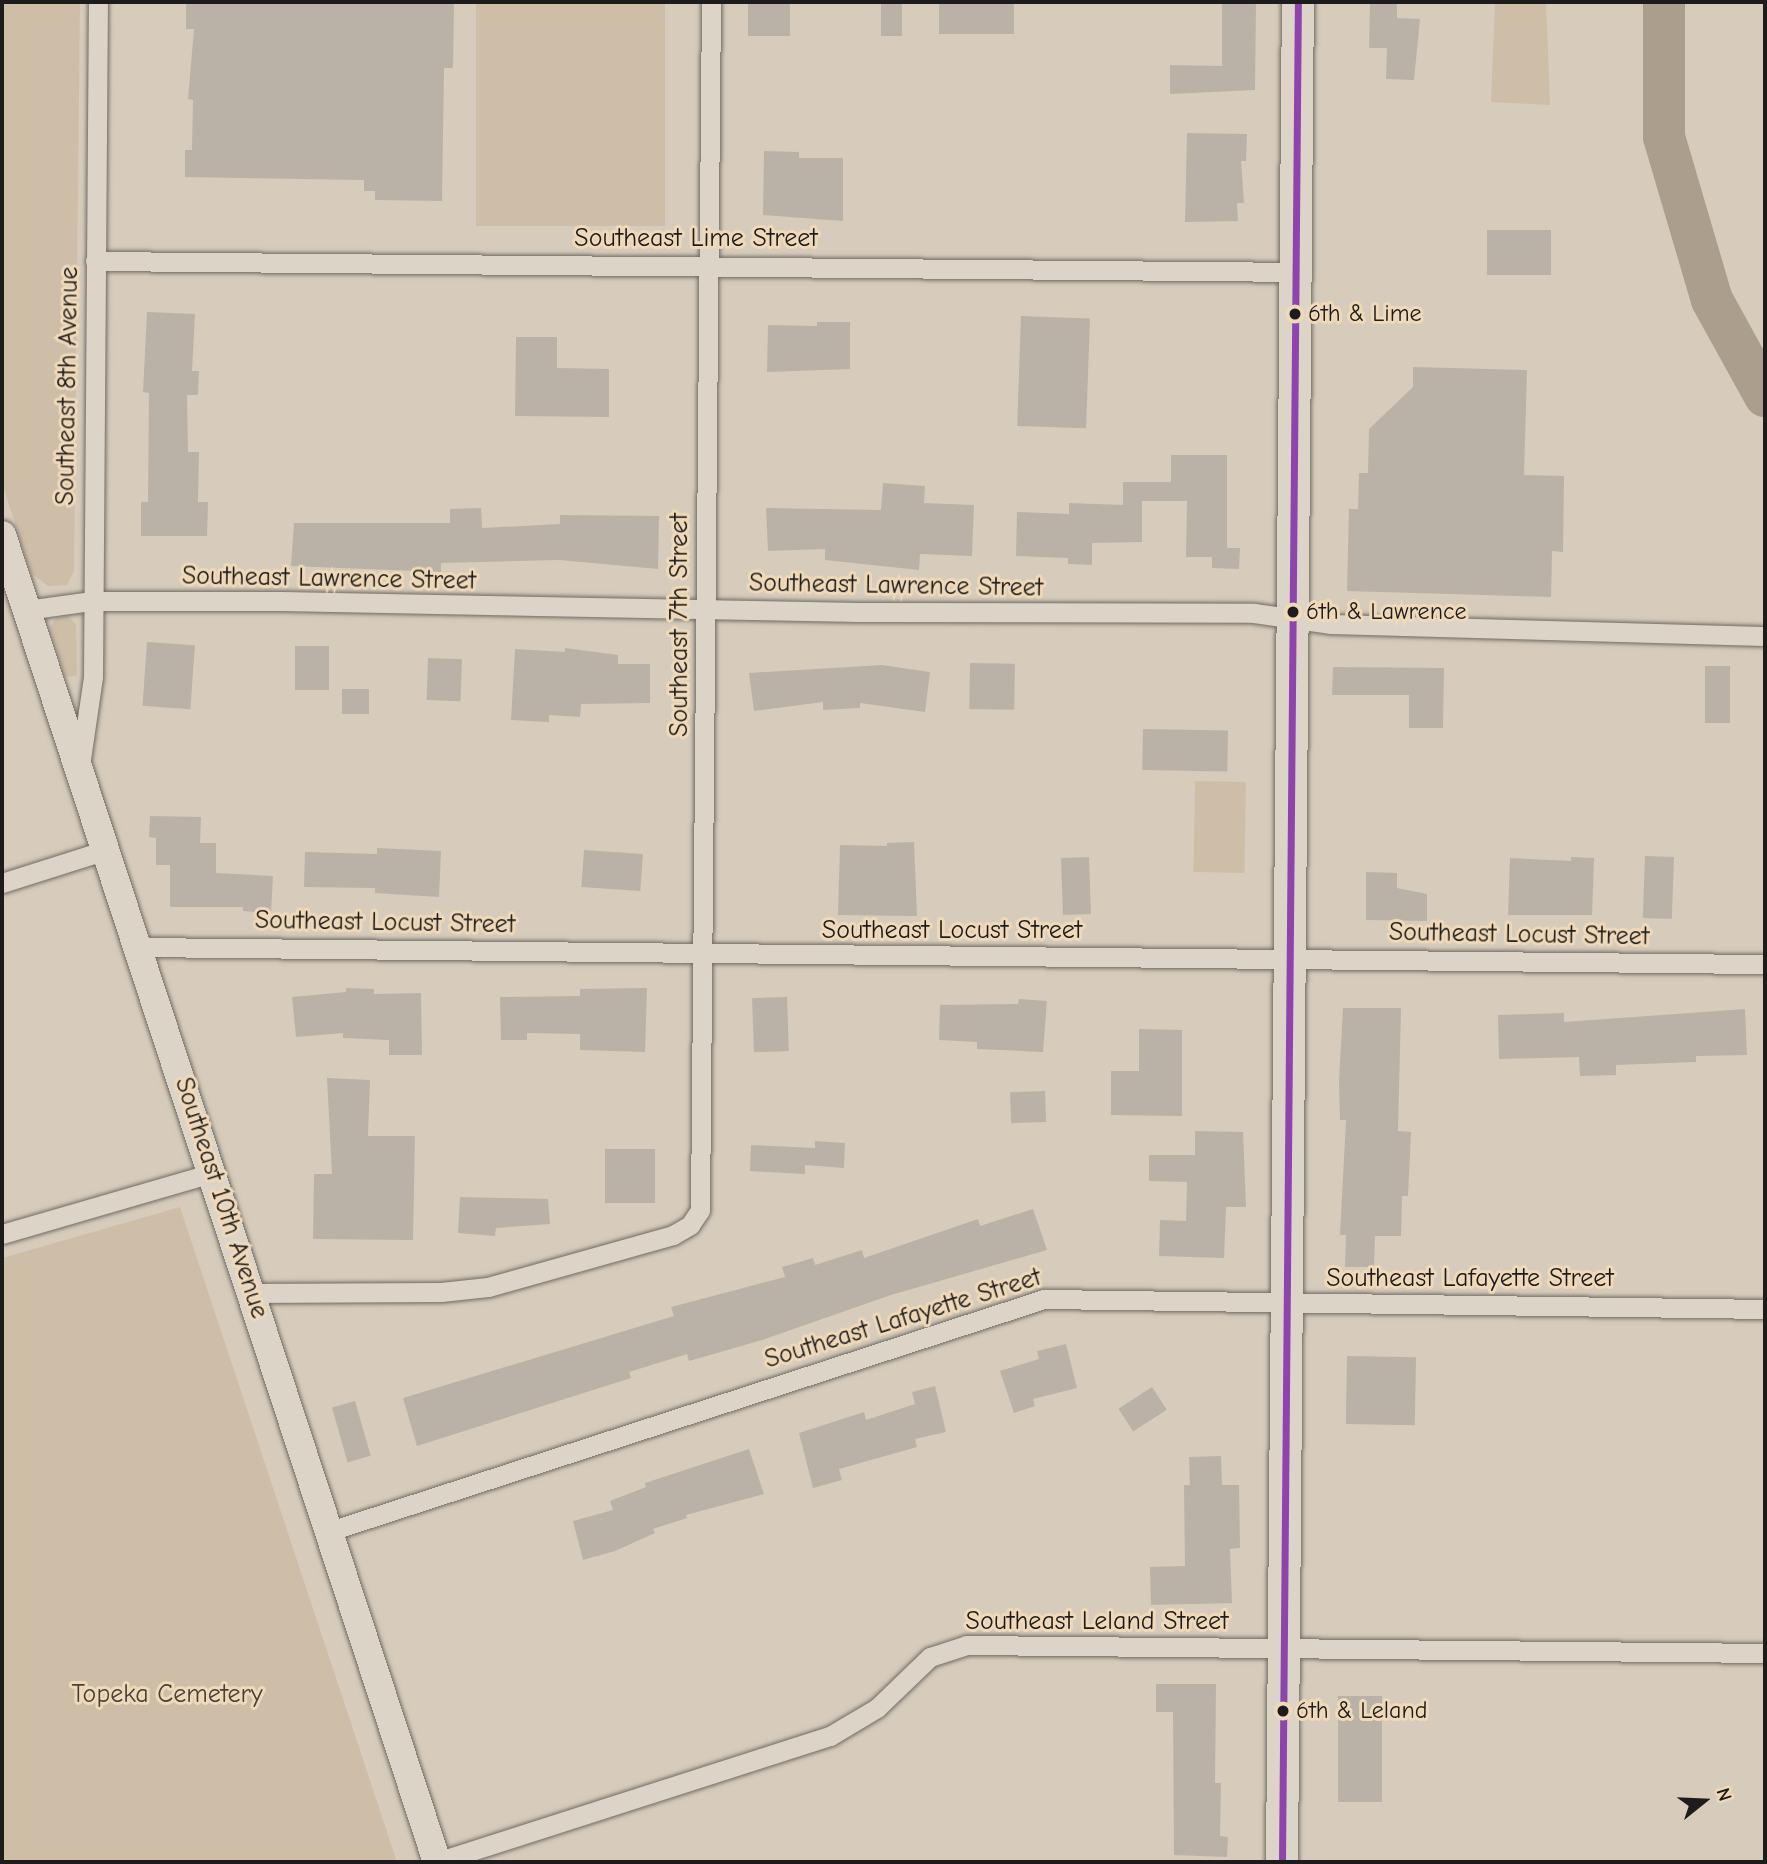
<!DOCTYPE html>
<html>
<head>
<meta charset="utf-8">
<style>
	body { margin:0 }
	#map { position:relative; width:1767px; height:1864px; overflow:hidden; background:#d7ccbb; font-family:"Comic Neue",sans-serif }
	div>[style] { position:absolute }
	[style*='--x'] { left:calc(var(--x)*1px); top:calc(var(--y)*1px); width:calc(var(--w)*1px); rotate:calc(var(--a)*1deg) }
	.green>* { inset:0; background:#cebea8; transform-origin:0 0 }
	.river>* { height:42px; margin:-21px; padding:0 21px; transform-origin:21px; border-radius:21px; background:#ac9e8c }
	.building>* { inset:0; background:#bab2a6; transform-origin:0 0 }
	.roads { filter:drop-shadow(0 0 2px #706b64) drop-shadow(0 0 2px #706b64) }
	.minor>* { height:19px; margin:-9.5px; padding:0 9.5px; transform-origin:9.5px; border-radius:9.5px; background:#ddd4c8 }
	.secondary>* { height:28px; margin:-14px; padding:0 14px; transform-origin:14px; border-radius:14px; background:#ddd4c8 }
	.primary>* { height:32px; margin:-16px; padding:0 16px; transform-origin:16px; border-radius:16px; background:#ddd4c8 }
	.bus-1>* { height:7px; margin:-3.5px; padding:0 3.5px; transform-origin:3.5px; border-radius:3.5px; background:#8e44ad }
	.dots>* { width:19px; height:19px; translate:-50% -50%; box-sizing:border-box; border:4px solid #f0d9b8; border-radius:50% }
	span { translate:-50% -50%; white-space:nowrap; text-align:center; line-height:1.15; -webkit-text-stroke:6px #f0d9b8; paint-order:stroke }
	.bus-label { font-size:24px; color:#1c1c1c }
	.left { translate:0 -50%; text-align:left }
	.street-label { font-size:26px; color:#1c1c1c }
	.park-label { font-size:26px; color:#46423b }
	.frame { position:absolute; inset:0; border:4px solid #1c1c1c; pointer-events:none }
	.north { position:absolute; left:1669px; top:1766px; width:70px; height:70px; -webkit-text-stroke:5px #f0d9b8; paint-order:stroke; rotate:72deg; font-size:19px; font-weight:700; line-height:28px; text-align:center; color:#1c1c1c }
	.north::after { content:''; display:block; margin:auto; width:24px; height:32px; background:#1c1c1c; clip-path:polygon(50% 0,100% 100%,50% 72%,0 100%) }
</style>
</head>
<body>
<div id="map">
	<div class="green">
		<div style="clip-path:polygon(2px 2px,80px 2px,74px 571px,67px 585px,48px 586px,31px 573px,2px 483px)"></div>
		<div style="left:476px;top:2px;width:189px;height:224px"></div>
		<div style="clip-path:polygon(1495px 2px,1546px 2px,1550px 105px,1491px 102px)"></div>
		<div style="clip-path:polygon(68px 616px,76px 624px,77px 676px,65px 677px,50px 627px,56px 618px)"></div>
		<div style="left:1195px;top:781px;width:51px;height:91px;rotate:1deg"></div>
		<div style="clip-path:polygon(180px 1207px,397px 1862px,2px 1862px,2px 1258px)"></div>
	</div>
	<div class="river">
		<div style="--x:1664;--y:2;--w:135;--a:90"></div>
		<div style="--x:1664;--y:137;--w:170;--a:73.6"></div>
		<div style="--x:1712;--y:300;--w:110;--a:61.1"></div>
	</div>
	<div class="building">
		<div style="clip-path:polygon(186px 2px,454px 4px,453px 68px,444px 68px,442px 201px,375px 200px,375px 191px,364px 191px,364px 180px,185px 177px,185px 150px,192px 150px,193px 100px,188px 99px,194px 29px,186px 29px)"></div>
		<div style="left:748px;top:2px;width:42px;height:34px"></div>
		<div style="left:881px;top:2px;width:21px;height:34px"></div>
		<div style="left:939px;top:2px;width:75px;height:32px"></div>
		<div style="clip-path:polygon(1222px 2px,1256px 2px,1255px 90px,1170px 94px,1170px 65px,1222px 66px)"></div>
		<div style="clip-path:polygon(1370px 2px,1397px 2px,1397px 18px,1420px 19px,1414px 80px,1386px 79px,1387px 48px,1369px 48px)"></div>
		<div style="clip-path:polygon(1187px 133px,1247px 134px,1246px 161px,1241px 161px,1244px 203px,1237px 203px,1238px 221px,1185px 222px)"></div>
		<div style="clip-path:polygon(764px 151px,799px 152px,799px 158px,843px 158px,843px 221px,763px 215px)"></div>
		<div style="left:1487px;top:230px;width:64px;height:45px"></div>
		<div style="clip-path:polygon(147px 312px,195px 314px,192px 371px,199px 371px,198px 395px,187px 395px,188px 452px,199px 452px,198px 502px,208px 502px,207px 536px,141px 536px,141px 502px,148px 502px,149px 393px,143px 392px)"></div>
		<div style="left:1021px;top:316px;width:69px;height:110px;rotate:2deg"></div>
		<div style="clip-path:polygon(817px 322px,850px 322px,850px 369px,767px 372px,768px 325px,817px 326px)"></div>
		<div style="clip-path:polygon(516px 337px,557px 337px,557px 368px,609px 369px,609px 417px,515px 416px)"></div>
		<div style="clip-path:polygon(1413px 367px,1527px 370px,1524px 475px,1564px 476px,1563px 552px,1552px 551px,1551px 597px,1347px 591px,1349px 509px,1358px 509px,1359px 473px,1368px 473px,1369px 429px,1413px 387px)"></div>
		<div style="clip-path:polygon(1171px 455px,1227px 455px,1227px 548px,1240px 548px,1239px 569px,1212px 568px,1212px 557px,1186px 557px,1187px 501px,1142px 501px,1142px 542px,1092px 543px,1092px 565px,1068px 564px,1068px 558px,1016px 556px,1017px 512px,1069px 514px,1069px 503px,1123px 505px,1123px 482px,1171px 482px)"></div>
		<div style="clip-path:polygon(883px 483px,925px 486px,924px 503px,974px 505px,972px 556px,920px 554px,919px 570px,825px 560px,825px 549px,768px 551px,766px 508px,881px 510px)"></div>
		<div style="clip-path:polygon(481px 508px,482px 528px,560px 524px,560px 515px,659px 516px,658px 569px,559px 560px,441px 563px,441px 572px,291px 566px,294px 523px,450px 523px,450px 509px)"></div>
		<div style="left:147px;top:642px;width:48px;height:64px;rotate:4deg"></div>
		<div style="left:295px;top:646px;width:34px;height:44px"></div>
		<div style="clip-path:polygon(565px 648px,618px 655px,618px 664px,650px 664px,650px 703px,581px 704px,580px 717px,549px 715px,549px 722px,511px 720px,515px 649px,565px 652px)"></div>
		<div style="left:428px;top:658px;width:34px;height:42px;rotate:2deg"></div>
		<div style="left:970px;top:663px;width:45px;height:46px;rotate:1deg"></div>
		<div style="clip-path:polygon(882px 665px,930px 672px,925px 712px,860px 703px,860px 708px,823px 710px,823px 702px,754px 711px,749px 673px)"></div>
		<div style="left:1705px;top:666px;width:25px;height:57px"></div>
		<div style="clip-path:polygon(1333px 667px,1444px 668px,1443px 728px,1409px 728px,1409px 695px,1332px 695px)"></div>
		<div style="left:342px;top:689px;width:27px;height:25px"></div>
		<div style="left:1143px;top:729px;width:85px;height:41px;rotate:1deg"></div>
		<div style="clip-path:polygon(150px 816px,201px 817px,200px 843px,216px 843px,216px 873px,273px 876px,271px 913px,243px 911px,243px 907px,170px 907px,170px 865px,156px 865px,156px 838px,149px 837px)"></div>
		<div style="clip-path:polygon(914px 842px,917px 916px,838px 915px,840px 845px,887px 846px,887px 843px)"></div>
		<div style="clip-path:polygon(377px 848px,441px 851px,439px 897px,375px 893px,375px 888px,304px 887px,305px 852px,377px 854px)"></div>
		<div style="left:584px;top:850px;width:59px;height:37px;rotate:4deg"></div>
		<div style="left:1645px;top:856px;width:29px;height:62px;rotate:2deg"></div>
		<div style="left:1089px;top:857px;width:57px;height:28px;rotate:88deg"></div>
		<div style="clip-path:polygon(1571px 857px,1594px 858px,1592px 915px,1508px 915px,1510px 858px,1571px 861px)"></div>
		<div style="clip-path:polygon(1366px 872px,1397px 873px,1397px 888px,1427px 894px,1427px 921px,1366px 920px)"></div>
		<div style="clip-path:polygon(346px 988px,374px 989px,374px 994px,421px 993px,422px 1055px,389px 1055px,389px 1040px,343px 1038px,343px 1033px,296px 1037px,292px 997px,346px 992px)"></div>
		<div style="clip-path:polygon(647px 988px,645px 1052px,580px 1050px,580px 1034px,527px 1033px,527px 1040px,501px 1040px,500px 997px,580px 996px,580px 989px)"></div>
		<div style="left:787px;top:997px;width:54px;height:35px;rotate:88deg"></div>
		<div style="clip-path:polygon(1019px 999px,1047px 1001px,1043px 1052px,977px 1049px,977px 1042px,939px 1040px,940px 1005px,1018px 1004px)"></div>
		<div style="clip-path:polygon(1343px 1008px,1401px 1008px,1398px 1131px,1411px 1132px,1408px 1196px,1402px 1196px,1401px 1236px,1375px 1236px,1374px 1267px,1345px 1267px,1346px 1235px,1340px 1235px,1346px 1120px,1340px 1120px,1339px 1082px)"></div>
		<div style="clip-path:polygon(1745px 1009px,1747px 1055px,1696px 1056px,1696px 1062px,1616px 1065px,1616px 1075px,1580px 1076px,1579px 1057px,1499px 1059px,1498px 1015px,1564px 1013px,1564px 1022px)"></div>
		<div style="clip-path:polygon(1139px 1029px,1182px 1030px,1182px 1116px,1111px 1115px,1111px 1071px,1139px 1071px)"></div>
		<div style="clip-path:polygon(327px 1078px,370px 1080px,368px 1136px,415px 1136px,413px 1240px,313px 1239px,314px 1174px,332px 1174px)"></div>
		<div style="left:1045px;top:1091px;width:31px;height:35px;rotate:88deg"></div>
		<div style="clip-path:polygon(1195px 1131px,1243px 1132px,1246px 1207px,1226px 1207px,1224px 1258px,1159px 1256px,1160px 1220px,1186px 1221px,1187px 1182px,1149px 1181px,1149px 1155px,1195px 1155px)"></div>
		<div style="clip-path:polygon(815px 1141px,845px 1143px,844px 1168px,805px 1165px,805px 1174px,750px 1171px,751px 1145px,815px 1148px)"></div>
		<div style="left:605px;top:1149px;width:50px;height:54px"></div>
		<div style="clip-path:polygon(460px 1197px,548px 1199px,550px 1224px,496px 1228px,495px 1236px,458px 1233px)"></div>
		<div style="clip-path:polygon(1033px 1209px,1047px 1250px,891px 1295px,762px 1340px,689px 1361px,687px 1354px,629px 1372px,631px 1378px,417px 1446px,403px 1398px,674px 1316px,671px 1307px,785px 1277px,782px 1267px,813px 1258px,815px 1265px,862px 1250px,864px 1258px,978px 1219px,980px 1226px)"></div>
		<div style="clip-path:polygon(1066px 1344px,1077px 1388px,1033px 1399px,1035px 1406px,1014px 1413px,1000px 1371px,1039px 1359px,1037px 1351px)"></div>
		<div style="left:1347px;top:1356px;width:69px;height:68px;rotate:1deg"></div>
		<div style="clip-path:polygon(935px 1386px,946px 1432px,915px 1439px,917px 1447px,839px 1469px,842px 1480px,813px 1488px,799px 1433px,864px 1412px,866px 1420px,915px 1404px,912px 1392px)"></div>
		<div style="left:1152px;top:1387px;width:27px;height:40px;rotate:57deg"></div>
		<div style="left:355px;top:1401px;width:57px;height:24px;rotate:74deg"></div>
		<div style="clip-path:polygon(749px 1449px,764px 1494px,686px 1515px,687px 1518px,653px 1529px,655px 1533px,615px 1551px,583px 1560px,573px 1521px,613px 1510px,610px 1501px,646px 1487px,645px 1483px)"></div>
		<div style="clip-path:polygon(1221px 1456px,1222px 1485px,1239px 1485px,1240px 1548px,1230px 1549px,1232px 1603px,1151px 1605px,1150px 1567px,1185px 1566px,1184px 1485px,1190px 1485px,1189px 1457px)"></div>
		<div style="clip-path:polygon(1156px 1684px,1216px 1684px,1215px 1783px,1221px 1783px,1220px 1836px,1228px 1837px,1227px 1857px,1174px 1855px,1173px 1712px,1156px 1712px)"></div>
		<div style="left:1338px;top:1696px;width:44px;height:106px"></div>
	</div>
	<div class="roads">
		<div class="minor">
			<div style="--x:95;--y:261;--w:1201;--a:0.52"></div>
			<div style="--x:26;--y:610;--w:67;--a:-7.8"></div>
			<div style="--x:92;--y:601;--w:189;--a:0"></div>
			<div style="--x:281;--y:601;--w:578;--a:1.09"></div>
			<div style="--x:859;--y:612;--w:395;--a:0.1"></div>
			<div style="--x:1254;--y:613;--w:78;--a:8.1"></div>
			<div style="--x:1331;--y:624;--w:434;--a:1.6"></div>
			<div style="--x:80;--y:766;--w:90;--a:-81.7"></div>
			<div style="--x:93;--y:677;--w:675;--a:-89.58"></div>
			<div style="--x:2;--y:883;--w:109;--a:-17.6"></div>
			<div style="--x:137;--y:947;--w:1628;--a:0.6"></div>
			<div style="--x:2;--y:1234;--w:219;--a:-16.2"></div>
			<div style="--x:252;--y:1293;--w:189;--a:-0.3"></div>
			<div style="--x:441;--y:1292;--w:47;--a:-6.1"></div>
			<div style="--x:488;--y:1287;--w:192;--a:-15.7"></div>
			<div style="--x:673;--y:1235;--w:20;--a:-30"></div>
			<div style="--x:690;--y:1225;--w:18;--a:-56"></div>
			<div style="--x:700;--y:1210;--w:1208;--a:-89.48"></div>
			<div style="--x:330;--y:1531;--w:751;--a:-18"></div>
			<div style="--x:1044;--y:1299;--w:721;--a:0.79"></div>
			<div style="--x:437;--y:1862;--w:413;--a:-17.8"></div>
			<div style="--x:830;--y:1736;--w:55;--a:-30.8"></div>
			<div style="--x:877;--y:1708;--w:74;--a:-43.9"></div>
			<div style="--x:930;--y:1657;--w:38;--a:-18"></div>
			<div style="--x:966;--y:1645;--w:799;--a:0.57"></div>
		</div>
		<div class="secondary">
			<div style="--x:2;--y:535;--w:1396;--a:71.85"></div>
		</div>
		<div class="primary">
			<div style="--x:1282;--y:1862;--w:1860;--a:-89.51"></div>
		</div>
	</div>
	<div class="bus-1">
		<div style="--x:1282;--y:1862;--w:1860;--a:-89.51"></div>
	</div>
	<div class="dots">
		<div style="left:1295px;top:314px;background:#1c1c1c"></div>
		<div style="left:1293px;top:612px;background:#1c1c1c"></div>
		<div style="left:1283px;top:1711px;background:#1c1c1c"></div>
	</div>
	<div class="bus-label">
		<span class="left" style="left:1308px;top:314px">6th &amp; Lime</span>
		<span class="left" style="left:1306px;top:612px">6th &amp; Lawrence</span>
		<span class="left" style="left:1296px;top:1711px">6th &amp; Leland</span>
	</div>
	<div class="street-label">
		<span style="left:696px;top:239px">Southeast Lime Street</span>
		<span style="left:68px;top:386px;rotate:-89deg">Southeast 8th Avenue</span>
		<span style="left:329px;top:579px;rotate:1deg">Southeast Lawrence Street</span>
		<span style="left:896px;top:586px;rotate:1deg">Southeast Lawrence Street</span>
		<span style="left:680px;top:625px;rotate:-90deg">Southeast 7th Street</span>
		<span style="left:385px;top:923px;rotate:1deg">Southeast Locust Street</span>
		<span style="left:952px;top:931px">Southeast Locust Street</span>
		<span style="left:1519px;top:935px;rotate:1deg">Southeast Locust Street</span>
		<span style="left:221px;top:1198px;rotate:72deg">Southeast 10th Avenue</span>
		<span style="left:1470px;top:1279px">Southeast Lafayette Street</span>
		<span style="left:903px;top:1319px;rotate:-17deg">Southeast Lafayette Street</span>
		<span style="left:1097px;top:1622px">Southeast Leland Street</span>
	</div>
	<div class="park-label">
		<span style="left:167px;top:1695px">Topeka Cemetery</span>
	</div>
	<div class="frame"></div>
	<div class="north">N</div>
</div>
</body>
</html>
